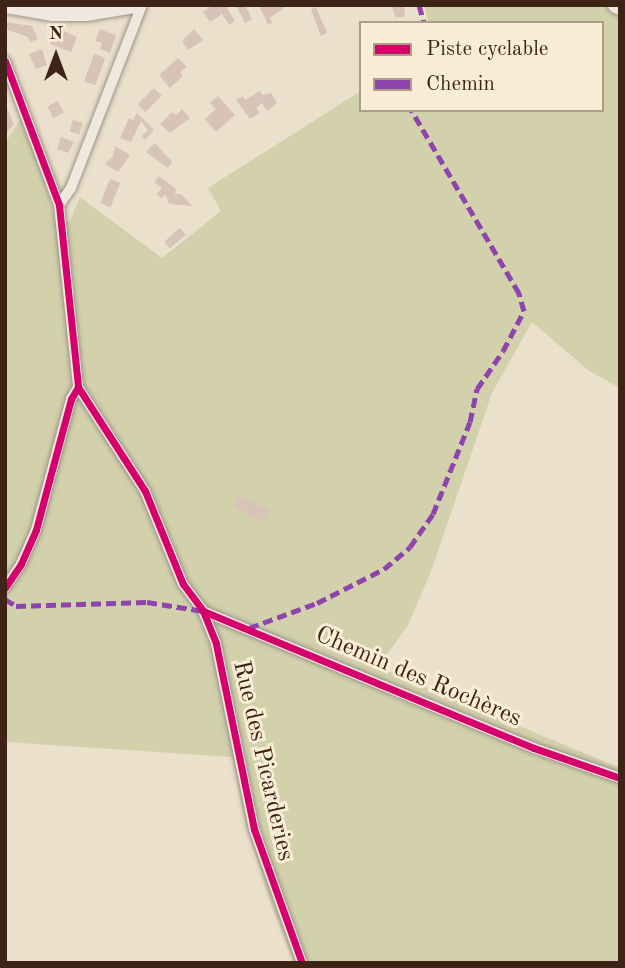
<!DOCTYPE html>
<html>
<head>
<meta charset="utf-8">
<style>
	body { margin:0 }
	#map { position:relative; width:625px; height:968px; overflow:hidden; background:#ebe0cc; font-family:"Old Standard TT",serif }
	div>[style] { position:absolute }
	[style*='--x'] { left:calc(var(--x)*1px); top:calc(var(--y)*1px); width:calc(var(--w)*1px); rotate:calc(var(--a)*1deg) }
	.green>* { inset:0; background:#d2d1ac }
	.building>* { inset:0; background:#d7c3b7; transform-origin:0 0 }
	.roads { filter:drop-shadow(0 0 2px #9d9487) drop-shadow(0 0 2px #9d9487) }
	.minor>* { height:10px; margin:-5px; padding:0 5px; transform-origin:5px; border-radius:5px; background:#eee8de }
	.secondary>* { height:16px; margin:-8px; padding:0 8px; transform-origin:8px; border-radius:8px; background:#eee8de }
	.quiet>* { height:5px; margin-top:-2.5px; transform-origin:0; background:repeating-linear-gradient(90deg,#8e44ad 0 10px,transparent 0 15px) }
	.cycleway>* { height:7px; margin:-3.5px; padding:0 3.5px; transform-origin:3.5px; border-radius:3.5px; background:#d6006c }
	span { translate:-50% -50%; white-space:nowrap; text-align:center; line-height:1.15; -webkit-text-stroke:6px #faedd5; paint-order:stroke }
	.street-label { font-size:24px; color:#3d2416 }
	.frame { position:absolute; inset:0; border:7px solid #3d2416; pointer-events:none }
	.legend { position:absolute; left:359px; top:21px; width:245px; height:91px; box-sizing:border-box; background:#faedd5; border:2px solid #ae9d89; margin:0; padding:9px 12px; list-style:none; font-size:21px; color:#3d2416 }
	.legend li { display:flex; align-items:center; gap:14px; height:35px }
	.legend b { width:35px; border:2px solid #ae9d89 }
	.north { position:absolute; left:21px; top:21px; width:70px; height:70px; -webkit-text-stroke:5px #faedd5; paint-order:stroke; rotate:0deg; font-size:19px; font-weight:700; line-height:28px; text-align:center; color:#3d2416 }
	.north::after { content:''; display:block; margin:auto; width:24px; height:32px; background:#3d2416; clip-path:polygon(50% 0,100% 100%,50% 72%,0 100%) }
</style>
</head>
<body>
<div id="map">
	<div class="green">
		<div style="clip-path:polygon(424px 5px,620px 5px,620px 388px,589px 371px,532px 322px,492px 393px,432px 569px,408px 625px,388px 653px,373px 665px,620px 768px,620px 963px,294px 963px,269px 899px,245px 821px,232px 757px,5px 742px,5px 143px,21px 118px,43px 173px,55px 220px,70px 221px,80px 197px,162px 258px,221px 211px,208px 188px,361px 91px,361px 110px,602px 110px,602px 23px,429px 23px)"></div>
	</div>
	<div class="building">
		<div style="clip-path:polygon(213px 5px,225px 5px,235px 21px,229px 25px,222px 14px,210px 22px,203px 12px)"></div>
		<div style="clip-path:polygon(236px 5px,245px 5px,252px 19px,245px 23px)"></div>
		<div style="clip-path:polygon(259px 5px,288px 5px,270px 18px,272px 23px,268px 25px)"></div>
		<div style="clip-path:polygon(391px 5px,404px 5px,405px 16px,396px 18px)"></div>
		<div style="clip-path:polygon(316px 7px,327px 33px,321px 36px,311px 9px)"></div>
		<div style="clip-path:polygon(5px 22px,32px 26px,38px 39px,30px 42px,28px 37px,8px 30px)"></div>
		<div style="clip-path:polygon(100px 29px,116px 35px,110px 53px,100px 49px,102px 43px,95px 41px)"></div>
		<div style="clip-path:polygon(194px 29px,203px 40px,188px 50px,182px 41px)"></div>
		<div style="clip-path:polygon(64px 31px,77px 37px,71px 52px,50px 44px,55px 32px,63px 35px)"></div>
		<div style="clip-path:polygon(42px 49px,47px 65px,36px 69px,29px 54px)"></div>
		<div style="left:94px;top:54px;width:12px;height:29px;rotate:20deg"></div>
		<div style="clip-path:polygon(178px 58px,187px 67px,180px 72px,183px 76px,170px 88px,159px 75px)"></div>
		<div style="left:154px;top:88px;width:11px;height:23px;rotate:45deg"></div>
		<div style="clip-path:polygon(260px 91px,262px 95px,271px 93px,277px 103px,267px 111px,262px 103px,256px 108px,260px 113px,250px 119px,236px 100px,243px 96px,245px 100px)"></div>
		<div style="clip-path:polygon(218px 96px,235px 115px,216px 132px,205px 119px,216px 109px,210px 103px)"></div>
		<div style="left:58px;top:101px;width:13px;height:12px;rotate:63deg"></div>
		<div style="clip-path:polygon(5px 104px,14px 124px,5px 135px)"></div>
		<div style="clip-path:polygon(182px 109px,190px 118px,170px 133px,160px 124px,172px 112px,176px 115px)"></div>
		<div style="clip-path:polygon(137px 113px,154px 130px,145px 140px,142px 136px,148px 130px,141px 121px,131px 142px,120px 138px,129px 118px,133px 120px)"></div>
		<div style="left:73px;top:120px;width:10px;height:12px;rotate:17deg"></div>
		<div style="clip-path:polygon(61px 137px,74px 142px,68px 153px,57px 149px)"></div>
		<div style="clip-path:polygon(155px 143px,172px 162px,168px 168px,146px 152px)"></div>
		<div style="clip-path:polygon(115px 146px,130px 155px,118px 172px,105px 164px,113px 156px)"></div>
		<div style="clip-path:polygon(159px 176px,176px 189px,175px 194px,181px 194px,193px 206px,169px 204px,166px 195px,161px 198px,157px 194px,162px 188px,154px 182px)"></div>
		<div style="left:110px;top:179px;width:11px;height:26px;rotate:22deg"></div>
		<div style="left:180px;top:228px;width:9px;height:21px;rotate:49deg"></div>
		<div style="left:239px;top:495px;width:34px;height:13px;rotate:26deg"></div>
	</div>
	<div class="roads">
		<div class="minor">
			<div style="--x:5;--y:61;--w:154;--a:69.4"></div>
			<div style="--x:59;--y:205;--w:183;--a:84"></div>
			<div style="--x:78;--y:387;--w:14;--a:120"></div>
			<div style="--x:71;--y:399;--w:136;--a:105"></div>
			<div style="--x:36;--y:530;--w:37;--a:114"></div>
			<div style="--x:21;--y:564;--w:29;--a:124"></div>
			<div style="--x:59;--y:205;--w:21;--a:-55"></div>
			<div style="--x:71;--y:188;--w:196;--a:-68.8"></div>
			<div style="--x:78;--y:387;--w:124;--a:57.2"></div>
			<div style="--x:145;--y:491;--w:100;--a:67.8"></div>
			<div style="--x:183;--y:584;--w:34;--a:53"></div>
			<div style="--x:203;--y:611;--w:35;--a:68"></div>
			<div style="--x:216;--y:644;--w:189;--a:78.4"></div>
			<div style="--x:254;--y:829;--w:142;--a:70.3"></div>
			<div style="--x:203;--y:611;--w:358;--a:22.5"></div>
			<div style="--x:534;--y:748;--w:91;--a:19.2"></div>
		</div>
		<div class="secondary">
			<div style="--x:7;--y:5;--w:47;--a:9.9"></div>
			<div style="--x:53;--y:13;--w:33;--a:0"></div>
			<div style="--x:86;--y:13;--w:50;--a:-9.3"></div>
			<div style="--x:616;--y:5;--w:4;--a:27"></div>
		</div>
	</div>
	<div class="quiet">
		<div style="--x:419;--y:5;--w:19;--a:74"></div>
		<div style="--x:5;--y:599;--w:13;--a:32"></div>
		<div style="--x:16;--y:606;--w:131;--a:-1.7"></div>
		<div style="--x:147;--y:602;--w:57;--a:9.1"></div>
		<div style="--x:249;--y:628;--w:72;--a:-20.2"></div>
		<div style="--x:317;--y:603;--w:75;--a:-26.9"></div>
		<div style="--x:384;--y:569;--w:34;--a:-40"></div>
		<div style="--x:410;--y:547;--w:40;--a:-55.1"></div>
		<div style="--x:433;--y:514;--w:99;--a:-68.1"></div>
		<div style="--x:470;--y:422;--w:34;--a:-78"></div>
		<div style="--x:477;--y:389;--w:46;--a:-55.6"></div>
		<div style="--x:503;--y:351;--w:45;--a:-62.3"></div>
		<div style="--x:524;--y:311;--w:19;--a:-106"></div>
		<div style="--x:519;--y:293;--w:212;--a:-120.5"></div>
	</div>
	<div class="cycleway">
		<div style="--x:5;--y:61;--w:154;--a:69.4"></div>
		<div style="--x:59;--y:205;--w:183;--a:84"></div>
		<div style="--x:78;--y:387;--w:14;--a:120"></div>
		<div style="--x:71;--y:399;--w:136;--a:105"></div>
		<div style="--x:36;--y:530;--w:37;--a:114"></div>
		<div style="--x:21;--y:564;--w:29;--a:124"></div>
		<div style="--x:78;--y:387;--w:124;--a:57.2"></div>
		<div style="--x:145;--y:491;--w:100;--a:67.8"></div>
		<div style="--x:183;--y:584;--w:34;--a:53"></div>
		<div style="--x:203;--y:611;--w:35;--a:68"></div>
		<div style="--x:216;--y:644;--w:189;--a:78.4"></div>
		<div style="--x:254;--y:829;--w:142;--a:70.3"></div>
		<div style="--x:203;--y:611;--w:358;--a:22.5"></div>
		<div style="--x:534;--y:748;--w:91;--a:19.2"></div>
	</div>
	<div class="street-label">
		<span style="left:418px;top:678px;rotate:23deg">Chemin des Rochères</span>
		<span style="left:262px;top:761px;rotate:77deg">Rue des Picarderies</span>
	</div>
	<div class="frame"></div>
	<ul class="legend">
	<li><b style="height:9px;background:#d6006c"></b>Piste cyclable</li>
	<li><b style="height:9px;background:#8e44ad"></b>Chemin</li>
	</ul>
	<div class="north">N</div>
</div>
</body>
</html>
